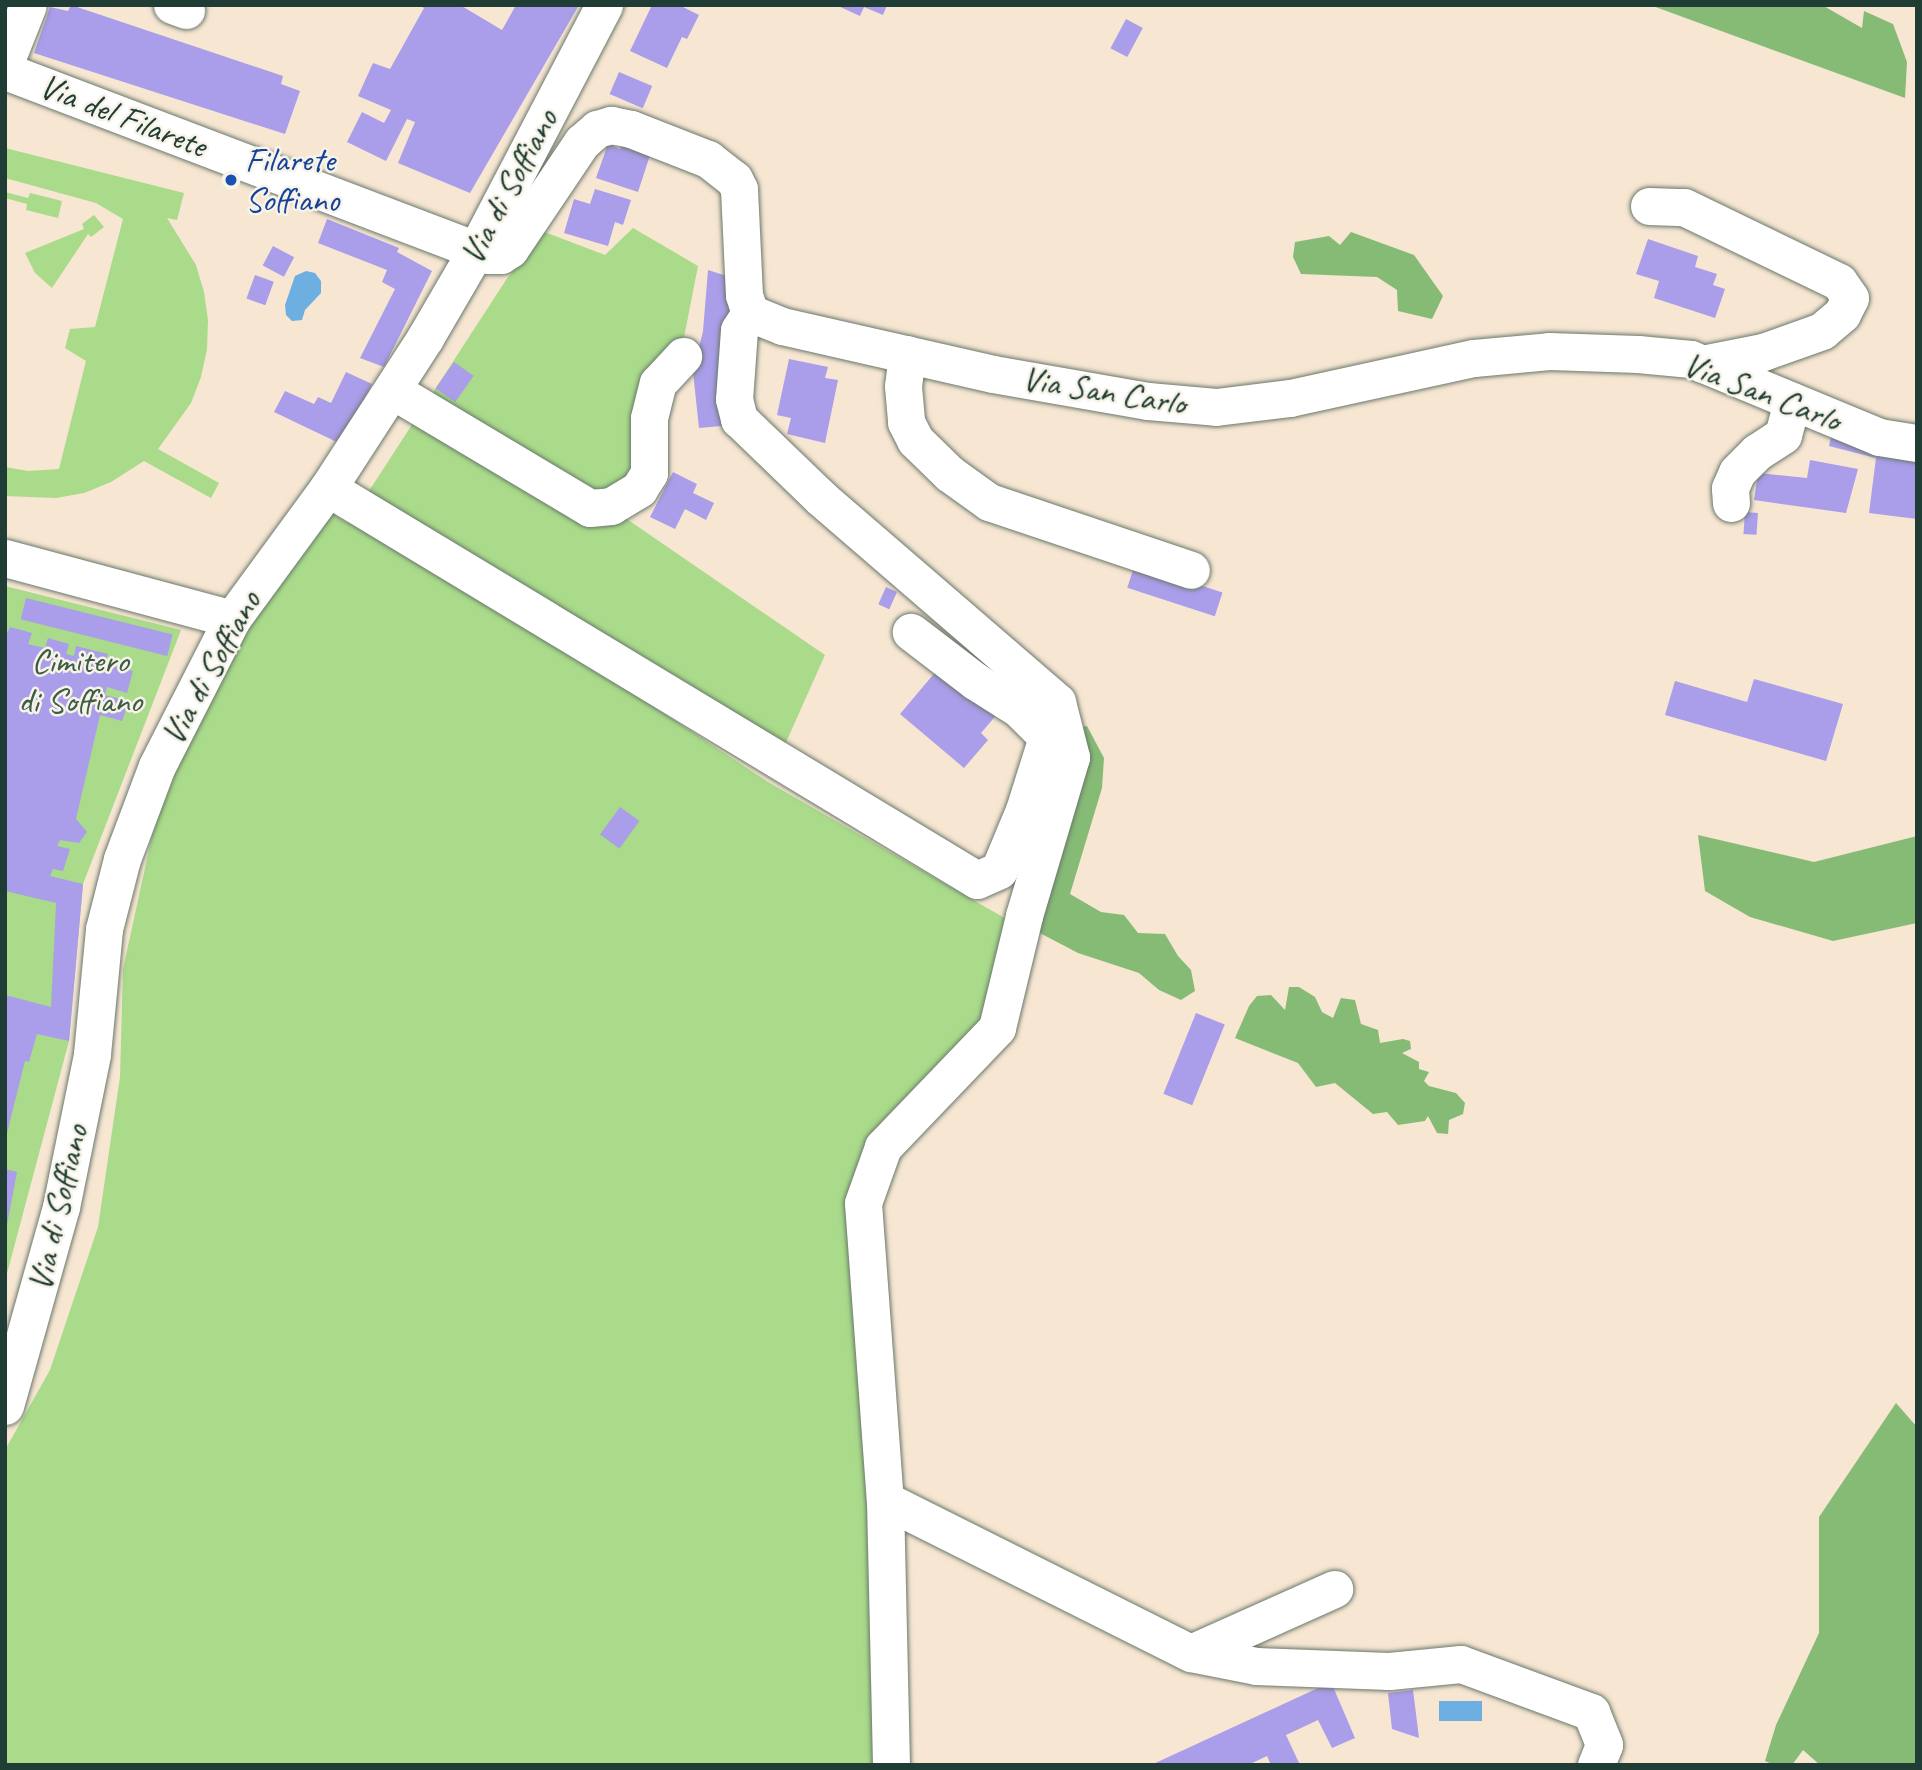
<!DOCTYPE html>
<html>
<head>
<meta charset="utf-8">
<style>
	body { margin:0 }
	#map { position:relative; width:1922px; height:1770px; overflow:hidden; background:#f6e6d2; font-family:Caveat,sans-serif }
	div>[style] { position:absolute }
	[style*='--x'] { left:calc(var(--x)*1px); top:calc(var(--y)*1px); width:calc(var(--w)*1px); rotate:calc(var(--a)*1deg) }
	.green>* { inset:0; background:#a9db8a }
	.forest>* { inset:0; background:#86bb76 }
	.water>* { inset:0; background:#6dafe1; transform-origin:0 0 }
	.building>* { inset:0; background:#aa9de9; transform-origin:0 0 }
	.roads { filter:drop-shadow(0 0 2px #6a786b) drop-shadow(0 0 2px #6a786b) }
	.minor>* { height:37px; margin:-18.5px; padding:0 18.5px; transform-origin:18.5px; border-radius:18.5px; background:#fff }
	.dots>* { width:19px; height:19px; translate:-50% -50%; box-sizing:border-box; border:4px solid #f7f3e8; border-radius:50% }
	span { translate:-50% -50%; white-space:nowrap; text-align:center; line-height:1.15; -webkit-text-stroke:5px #f7f3e8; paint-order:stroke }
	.street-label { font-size:35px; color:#1f3d34 }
	.transit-label { font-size:35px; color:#164399 }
	.left { translate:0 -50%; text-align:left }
	.park-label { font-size:35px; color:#3b5d45 }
	.frame { position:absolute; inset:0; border:7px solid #1f3d34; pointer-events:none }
</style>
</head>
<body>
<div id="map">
	<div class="green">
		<div style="clip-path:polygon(5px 148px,184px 193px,177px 220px,167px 218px,196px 265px,204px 292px,208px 320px,207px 349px,201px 377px,191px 403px,158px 449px,219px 483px,211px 498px,144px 461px,111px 482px,84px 493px,56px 498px,5px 496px,5px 467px,28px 471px,59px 469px,86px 361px,65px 348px,70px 329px,95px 327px,123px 219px,96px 203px,5px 178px)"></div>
		<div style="clip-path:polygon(5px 192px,28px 198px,30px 193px,62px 201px,58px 218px,26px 210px,27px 204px,5px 198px)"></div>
		<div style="clip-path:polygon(94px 215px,104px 227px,91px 237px,88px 234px,52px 288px,35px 273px,25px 253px,84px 229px,82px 224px)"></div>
		<div style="clip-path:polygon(633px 228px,698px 266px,671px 404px,618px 513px,825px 655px,783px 749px,365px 497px,506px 280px,542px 231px,605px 255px)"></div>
		<div style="clip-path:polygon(356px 510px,768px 782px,1015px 924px,982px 1029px,862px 1151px,885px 1765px,5px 1765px,5px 1450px,50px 1370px,98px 1227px,120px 1077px,123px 969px,160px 799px,194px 721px,245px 635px,328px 511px,347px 523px)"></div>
		<div style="clip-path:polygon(5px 586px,181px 630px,83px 884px,69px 1041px,5px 1281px)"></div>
	</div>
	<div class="forest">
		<div style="clip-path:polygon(1650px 5px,1822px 5px,1862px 28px,1864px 11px,1893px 24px,1907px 62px,1905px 98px)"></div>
		<div style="clip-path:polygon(1351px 232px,1414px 255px,1443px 296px,1432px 319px,1398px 311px,1397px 290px,1377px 277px,1301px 274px,1293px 257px,1295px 242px,1329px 236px,1340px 245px)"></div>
		<div style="clip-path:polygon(1087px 726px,1104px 758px,1102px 788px,1070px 894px,1101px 912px,1124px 915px,1138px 933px,1165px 934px,1178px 956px,1191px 970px,1195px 991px,1181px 1000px,1159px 990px,1139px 973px,1078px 953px,1036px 931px,1079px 727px)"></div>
		<div style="clip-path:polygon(1698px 835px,1814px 862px,1917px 836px,1917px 923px,1833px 941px,1750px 917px,1705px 891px)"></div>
		<div style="clip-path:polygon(1289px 987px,1299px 987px,1315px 997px,1322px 1012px,1333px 1018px,1341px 998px,1355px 1000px,1361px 1024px,1378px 1030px,1380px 1043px,1403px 1039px,1410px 1041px,1411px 1049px,1402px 1053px,1419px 1062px,1419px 1069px,1429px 1072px,1424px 1081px,1429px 1086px,1456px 1093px,1465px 1103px,1463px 1114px,1449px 1120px,1448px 1134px,1437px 1133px,1428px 1116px,1425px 1121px,1398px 1125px,1387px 1112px,1373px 1114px,1335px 1083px,1316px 1087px,1298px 1063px,1235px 1038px,1249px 1006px,1257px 996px,1271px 995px,1285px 1010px)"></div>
		<div style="clip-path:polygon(1896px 1403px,1917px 1427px,1917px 1765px,1820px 1765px,1803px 1750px,1792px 1765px,1774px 1765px,1765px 1761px,1776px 1725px,1819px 1633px,1819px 1517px)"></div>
	</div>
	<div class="water">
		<div style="clip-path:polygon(306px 271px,315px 273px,321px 281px,321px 293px,305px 310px,302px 320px,292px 321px,286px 315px,285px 305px,295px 276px)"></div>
		<div style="left:1482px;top:1701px;width:20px;height:43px;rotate:90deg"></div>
	</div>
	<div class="building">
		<div style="clip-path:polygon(71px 5px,283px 76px,281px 84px,300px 91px,285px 134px,34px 53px,50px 7px,68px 11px)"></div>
		<div style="clip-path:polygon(419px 5px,460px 5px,502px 30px,516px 5px,579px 5px,470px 193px,398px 163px,415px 122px,407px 119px,386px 161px,347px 142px,362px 112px,384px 123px,391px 110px,358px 96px,373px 63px,390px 69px,424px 8px)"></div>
		<div style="clip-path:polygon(652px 5px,679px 5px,699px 15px,687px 39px,682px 37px,667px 68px,630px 51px)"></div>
		<div style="clip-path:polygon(836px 5px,887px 5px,883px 15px,864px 7px,860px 16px)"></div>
		<div style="left:1126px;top:19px;width:19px;height:33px;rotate:28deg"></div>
		<div style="left:619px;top:72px;width:36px;height:24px;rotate:23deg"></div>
		<div style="clip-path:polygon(623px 139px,652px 149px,638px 192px,596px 178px,608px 144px,620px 149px)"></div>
		<div style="clip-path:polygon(595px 189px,631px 200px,623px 225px,615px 222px,608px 246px,564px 233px,574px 199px,590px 204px)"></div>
		<div style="clip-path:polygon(327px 219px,399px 248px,397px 252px,432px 271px,384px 367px,360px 358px,395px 289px,382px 282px,387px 270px,318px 243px)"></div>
		<div style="clip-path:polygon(1648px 239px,1698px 256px,1695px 267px,1717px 274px,1713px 285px,1725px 289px,1715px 318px,1654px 298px,1659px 281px,1636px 274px)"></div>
		<div style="left:273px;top:246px;width:24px;height:22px;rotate:28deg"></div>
		<div style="clip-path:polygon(708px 270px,733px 278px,722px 373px,732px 425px,699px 428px,693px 372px,703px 331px)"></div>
		<div style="left:255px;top:275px;width:20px;height:25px;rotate:20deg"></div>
		<div style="clip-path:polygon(789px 359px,828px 367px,825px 378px,838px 380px,825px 443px,787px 434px,791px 418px,777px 415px)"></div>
		<div style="left:454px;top:362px;width:24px;height:32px;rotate:35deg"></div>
		<div style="clip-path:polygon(346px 372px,372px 384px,343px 445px,274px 412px,285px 391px,314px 404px,318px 397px,331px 403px)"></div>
		<div style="clip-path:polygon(1832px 432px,1917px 454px,1917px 519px,1869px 513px,1876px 458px,1829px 446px)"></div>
		<div style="clip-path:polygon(1810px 460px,1858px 469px,1846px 513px,1754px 500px,1758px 473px,1807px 478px)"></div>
		<div style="clip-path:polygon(673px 472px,697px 484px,693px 493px,714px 503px,706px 520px,685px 509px,675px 529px,650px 517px)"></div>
		<div style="left:1745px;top:512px;width:13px;height:22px;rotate:4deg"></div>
		<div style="left:1135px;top:564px;width:92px;height:25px;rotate:18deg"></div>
		<div style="left:886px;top:587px;width:12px;height:19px;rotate:24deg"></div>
		<div style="left:26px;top:598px;width:151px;height:22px;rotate:14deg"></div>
		<div style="clip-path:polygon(10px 627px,32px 633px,28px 644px,45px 648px,48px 638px,69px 644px,66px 654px,74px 656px,76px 646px,108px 654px,104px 664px,133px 671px,127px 693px,107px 687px,105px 695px,129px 701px,122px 721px,100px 715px,76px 819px,87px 832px,79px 843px,60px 840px,57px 846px,70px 849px,63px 871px,53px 869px,50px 876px,83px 884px,69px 1041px,37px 1034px,29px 1062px,25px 1061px,6px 1137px,5px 995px,51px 1007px,56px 903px,5px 891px,5px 638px)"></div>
		<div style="clip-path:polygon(938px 669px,999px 712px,981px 733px,988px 740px,964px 768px,900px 714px)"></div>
		<div style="clip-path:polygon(1754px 679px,1843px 704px,1826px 761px,1665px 715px,1675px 681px,1747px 702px)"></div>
		<div style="left:620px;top:807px;width:24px;height:34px;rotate:36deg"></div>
		<div style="left:1196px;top:1013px;width:31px;height:87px;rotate:22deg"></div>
		<div style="clip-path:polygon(5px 1169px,17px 1172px,6px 1230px,5px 1230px)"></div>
		<div style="clip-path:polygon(1331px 1682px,1355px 1738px,1332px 1748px,1318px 1720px,1286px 1735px,1300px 1765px,1271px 1765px,1267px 1756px,1248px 1765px,1151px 1765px)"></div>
		<div style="clip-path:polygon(1413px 1690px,1419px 1738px,1392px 1729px,1388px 1693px)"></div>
	</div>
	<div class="roads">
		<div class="minor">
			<div style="--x:172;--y:5;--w:15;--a:20"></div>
			<div style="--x:5;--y:63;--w:62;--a:-68.4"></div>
			<div style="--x:5;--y:71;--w:518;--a:20.82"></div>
			<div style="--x:489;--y:255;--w:12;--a:0"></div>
			<div style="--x:501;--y:255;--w:11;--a:-34"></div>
			<div style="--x:510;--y:249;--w:129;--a:-56.1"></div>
			<div style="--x:582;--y:142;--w:20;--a:-41"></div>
			<div style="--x:597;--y:129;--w:15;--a:-16"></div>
			<div style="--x:611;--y:125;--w:20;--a:11"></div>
			<div style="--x:631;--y:129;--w:83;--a:21.3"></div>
			<div style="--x:708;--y:159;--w:33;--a:38"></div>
			<div style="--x:734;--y:179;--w:11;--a:63"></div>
			<div style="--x:739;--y:189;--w:106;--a:87.3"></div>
			<div style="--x:744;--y:295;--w:19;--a:72"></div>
			<div style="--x:750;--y:313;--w:35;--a:22"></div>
			<div style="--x:782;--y:326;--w:216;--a:12.8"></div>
			<div style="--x:993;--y:374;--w:157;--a:9.9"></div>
			<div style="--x:1148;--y:401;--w:68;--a:5"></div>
			<div style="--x:1216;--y:407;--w:75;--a:-6.9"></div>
			<div style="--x:1290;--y:398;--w:188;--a:-12.3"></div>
			<div style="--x:1474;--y:358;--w:75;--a:-5.3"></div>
			<div style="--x:1549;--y:351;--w:89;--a:1.9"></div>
			<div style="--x:1638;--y:354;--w:53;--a:5.4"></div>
			<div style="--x:1691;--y:359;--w:204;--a:22.5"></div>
			<div style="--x:1879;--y:437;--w:38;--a:9"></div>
			<div style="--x:1649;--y:206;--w:35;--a:2"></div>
			<div style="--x:1684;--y:207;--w:172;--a:25.8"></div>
			<div style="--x:1839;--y:282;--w:19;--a:55"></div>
			<div style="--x:1850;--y:298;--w:18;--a:117"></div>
			<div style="--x:1842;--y:314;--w:26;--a:140"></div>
			<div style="--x:1822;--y:331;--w:63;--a:160.4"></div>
			<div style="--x:1763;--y:352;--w:62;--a:168.9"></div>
			<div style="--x:750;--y:313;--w:20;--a:123"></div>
			<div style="--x:739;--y:330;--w:69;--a:94.1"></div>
			<div style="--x:734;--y:399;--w:21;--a:76"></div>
			<div style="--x:739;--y:419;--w:114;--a:43.9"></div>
			<div style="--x:821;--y:498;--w:312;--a:40.8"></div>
			<div style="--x:1057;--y:702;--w:57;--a:75.7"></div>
			<div style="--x:1071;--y:757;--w:166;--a:106.5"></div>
			<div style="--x:1024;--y:916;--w:115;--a:103.6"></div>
			<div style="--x:997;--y:1028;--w:165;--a:133.8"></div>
			<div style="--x:883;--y:1147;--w:59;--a:109.7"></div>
			<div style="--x:863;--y:1203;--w:298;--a:85.8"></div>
			<div style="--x:885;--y:1500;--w:265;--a:88.7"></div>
			<div style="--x:907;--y:354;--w:32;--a:97"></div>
			<div style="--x:903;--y:386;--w:36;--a:85"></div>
			<div style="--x:906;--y:422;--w:20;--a:63"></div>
			<div style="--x:915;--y:440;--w:49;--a:44.2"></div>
			<div style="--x:950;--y:474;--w:48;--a:35.7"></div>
			<div style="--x:989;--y:502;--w:213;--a:18.6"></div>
			<div style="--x:392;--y:390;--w:230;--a:30.8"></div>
			<div style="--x:590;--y:508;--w:21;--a:-5"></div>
			<div style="--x:611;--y:506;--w:33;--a:-31"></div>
			<div style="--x:639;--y:489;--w:19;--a:-58"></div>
			<div style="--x:649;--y:473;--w:55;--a:-90"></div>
			<div style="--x:649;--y:418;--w:36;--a:-76"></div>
			<div style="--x:658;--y:383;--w:37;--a:-47"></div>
			<div style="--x:328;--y:488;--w:758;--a:31.13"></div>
			<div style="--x:977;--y:880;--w:24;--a:-24"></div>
			<div style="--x:999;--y:870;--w:65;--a:-67.4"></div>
			<div style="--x:1024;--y:810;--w:77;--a:-72.5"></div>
			<div style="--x:1047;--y:737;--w:40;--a:-135"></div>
			<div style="--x:1019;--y:709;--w:52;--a:-147.5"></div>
			<div style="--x:975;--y:681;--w:81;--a:-142.6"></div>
			<div style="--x:1731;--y:503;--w:15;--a:-94"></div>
			<div style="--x:1730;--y:488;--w:17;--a:-66"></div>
			<div style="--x:1737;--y:472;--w:28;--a:-45"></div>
			<div style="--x:1757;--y:452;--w:31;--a:-33"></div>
			<div style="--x:1783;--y:435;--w:35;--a:-75"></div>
			<div style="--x:5;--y:558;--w:235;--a:15"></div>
			<div style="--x:5;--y:1406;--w:207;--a:-74.3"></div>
			<div style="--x:61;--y:1207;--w:156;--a:-78.5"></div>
			<div style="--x:92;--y:1054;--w:126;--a:-84.5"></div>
			<div style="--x:104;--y:929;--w:72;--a:-75.6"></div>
			<div style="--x:122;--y:859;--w:99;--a:-69.4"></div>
			<div style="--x:157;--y:766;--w:165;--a:-63"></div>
			<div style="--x:232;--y:619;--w:162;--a:-53.8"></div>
			<div style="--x:328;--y:488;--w:179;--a:-57.1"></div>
			<div style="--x:425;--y:338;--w:99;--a:-59.8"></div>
			<div style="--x:475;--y:252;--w:279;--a:-62.4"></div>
			<div style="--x:885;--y:1500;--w:342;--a:26.6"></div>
			<div style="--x:1191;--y:1653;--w:66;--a:11.3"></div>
			<div style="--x:1256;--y:1666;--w:133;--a:2.2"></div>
			<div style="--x:1389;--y:1671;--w:72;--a:-5.6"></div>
			<div style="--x:1461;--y:1664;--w:139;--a:20.3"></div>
			<div style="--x:1591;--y:1712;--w:35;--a:68"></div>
			<div style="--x:1604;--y:1745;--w:22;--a:112"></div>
			<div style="--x:1191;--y:1653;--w:157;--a:-24.1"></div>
		</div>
	</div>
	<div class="dots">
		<div style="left:231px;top:180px;background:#1a4fb4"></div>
	</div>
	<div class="street-label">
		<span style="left:123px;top:116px;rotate:21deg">Via del Filarete</span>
		<span style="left:509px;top:187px;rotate:-62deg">Via di Soffiano</span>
		<span style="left:1104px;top:391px;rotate:9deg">Via San Carlo</span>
		<span style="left:1762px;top:392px;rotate:21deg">Via San Carlo</span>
		<span style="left:211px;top:668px;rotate:-61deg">Via di Soffiano</span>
		<span style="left:58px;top:1208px;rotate:-77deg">Via di Soffiano</span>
	</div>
	<div class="transit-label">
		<span class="left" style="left:245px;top:180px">Filarete<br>Soffiano</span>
	</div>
	<div class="park-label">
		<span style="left:80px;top:681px">Cimitero<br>di Soffiano</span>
	</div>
	<div class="frame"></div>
</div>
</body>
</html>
